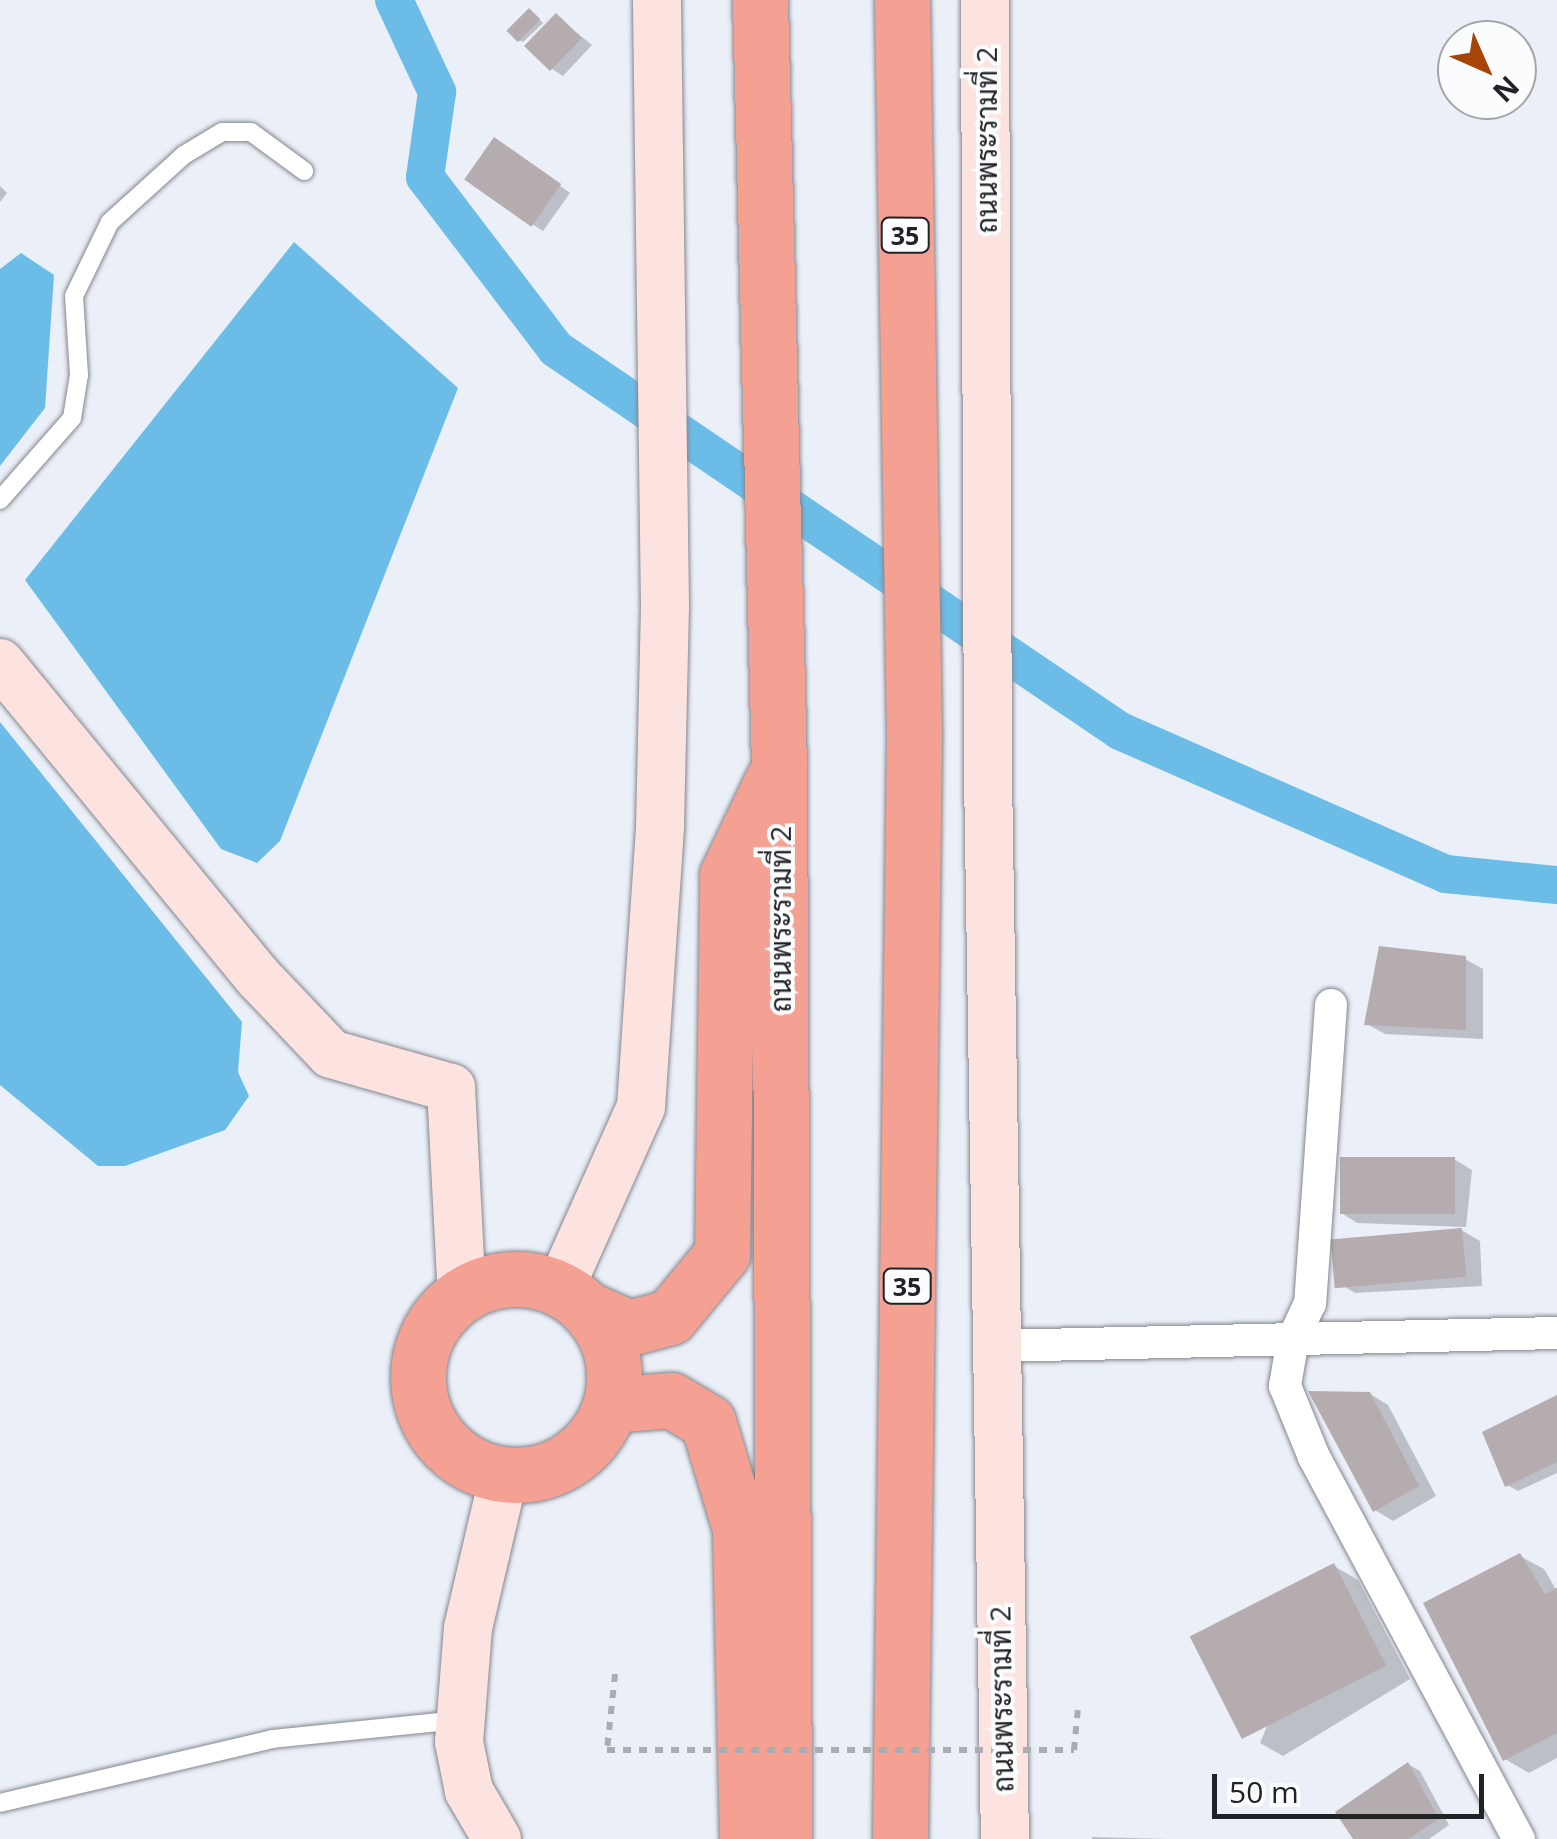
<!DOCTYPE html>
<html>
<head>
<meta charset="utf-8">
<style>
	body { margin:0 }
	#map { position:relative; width:1557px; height:1839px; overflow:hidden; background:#ebeff7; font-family:"Open Sans",Sarabun,sans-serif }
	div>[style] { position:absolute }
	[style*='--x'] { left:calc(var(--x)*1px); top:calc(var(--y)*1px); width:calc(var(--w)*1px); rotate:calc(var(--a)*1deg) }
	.water>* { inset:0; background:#6bbde8 }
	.shadow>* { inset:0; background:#0003 }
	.canal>* { height:38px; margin:-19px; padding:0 19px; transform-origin:19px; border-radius:19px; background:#6bbde8 }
	.building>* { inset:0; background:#b5acaf; transform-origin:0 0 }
	.roads { filter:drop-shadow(0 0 2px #84868e) drop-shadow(0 0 2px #84868e) }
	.lane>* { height:18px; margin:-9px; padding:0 9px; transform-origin:9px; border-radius:9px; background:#fff }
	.street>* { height:32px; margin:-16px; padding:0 16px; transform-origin:16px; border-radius:16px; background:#fff }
	.secondary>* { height:48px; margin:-24px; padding:0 24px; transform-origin:24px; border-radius:24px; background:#fce3df }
	.highway>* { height:55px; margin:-27.5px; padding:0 27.5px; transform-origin:27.5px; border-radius:27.5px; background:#f4a193 }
	.highway>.ring { margin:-27.5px; padding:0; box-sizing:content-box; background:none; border:55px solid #f4a193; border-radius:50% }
	.path-bridge>* { height:6px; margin-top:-3px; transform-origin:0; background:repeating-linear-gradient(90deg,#a9acb2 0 8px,transparent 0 16px) }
	span { translate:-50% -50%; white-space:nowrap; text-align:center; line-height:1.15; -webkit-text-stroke:8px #fbfcfe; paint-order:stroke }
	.shield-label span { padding:2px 8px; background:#fbfcfe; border:2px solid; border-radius:8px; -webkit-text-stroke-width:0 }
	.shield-label { font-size:25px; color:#212225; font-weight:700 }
	.street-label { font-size:28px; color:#212225 }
	.north { position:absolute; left:1437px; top:20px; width:100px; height:100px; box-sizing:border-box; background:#fbfcfe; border:2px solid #a4a5a7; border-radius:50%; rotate:135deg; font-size:28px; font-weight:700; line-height:40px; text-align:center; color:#212225 }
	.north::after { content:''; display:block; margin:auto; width:35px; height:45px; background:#a74509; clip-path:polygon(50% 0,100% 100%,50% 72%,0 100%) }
	.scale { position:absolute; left:1212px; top:1774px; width:272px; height:45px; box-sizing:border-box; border:5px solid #212225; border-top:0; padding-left:12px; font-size:30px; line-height:35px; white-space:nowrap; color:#212225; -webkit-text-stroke:8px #fbfcfe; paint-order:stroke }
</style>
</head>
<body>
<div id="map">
	<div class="water">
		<div style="clip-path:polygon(294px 242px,458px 388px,280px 841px,257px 863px,221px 849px,25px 580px)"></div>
		<div style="clip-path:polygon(21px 253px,54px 275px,45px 408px,0 466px,0 269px)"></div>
		<div style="clip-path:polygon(0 722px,242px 1022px,238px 1072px,249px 1096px,225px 1130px,125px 1166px,98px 1166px,0 1085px)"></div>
	</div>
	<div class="shadow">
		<div style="clip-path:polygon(534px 14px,543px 23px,523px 42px,518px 40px)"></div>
		<div style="clip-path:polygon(556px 16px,592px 45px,563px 76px,552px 69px)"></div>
		<div style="clip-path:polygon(506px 147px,570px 193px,543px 231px,532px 224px)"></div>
		<div style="clip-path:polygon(0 186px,7px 193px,0 202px)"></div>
		<div style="clip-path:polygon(1465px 959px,1483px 969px,1483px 1039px,1385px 1034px,1367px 1024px)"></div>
		<div style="clip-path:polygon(1454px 1159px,1472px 1170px,1466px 1227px,1357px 1223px,1340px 1212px)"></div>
		<div style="clip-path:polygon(1458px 1228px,1480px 1241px,1482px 1286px,1355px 1293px,1337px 1282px)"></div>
		<div style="clip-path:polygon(1370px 1394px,1388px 1405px,1436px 1496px,1393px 1521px,1375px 1510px)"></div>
		<div style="clip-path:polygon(1557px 1398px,1557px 1473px,1518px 1491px,1507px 1485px)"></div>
		<div style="clip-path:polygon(1520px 1556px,1544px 1569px,1557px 1591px,1557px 1758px,1529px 1773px,1505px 1759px)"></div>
		<div style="clip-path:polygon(1334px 1566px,1358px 1580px,1410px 1679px,1283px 1756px,1260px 1743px)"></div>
		<div style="clip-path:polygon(1408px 1764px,1420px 1771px,1449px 1825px,1429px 1839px,1356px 1839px)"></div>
		<div style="clip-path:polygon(1092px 1837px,1168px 1839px,1092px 1839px)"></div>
	</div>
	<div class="canal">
		<div style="--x:394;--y:0;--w:102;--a:64.9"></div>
		<div style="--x:437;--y:92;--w:86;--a:98"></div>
		<div style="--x:425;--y:177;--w:216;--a:52.7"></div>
		<div style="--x:556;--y:349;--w:681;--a:34.11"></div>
		<div style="--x:1120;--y:731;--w:356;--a:23.7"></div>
		<div style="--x:1446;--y:874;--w:112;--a:5.7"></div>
	</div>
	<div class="building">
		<div style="left:529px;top:8px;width:16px;height:32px;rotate:45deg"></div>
		<div style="left:556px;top:13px;width:36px;height:46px;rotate:44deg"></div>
		<div style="left:494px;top:137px;width:82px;height:52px;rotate:35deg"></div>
		<div style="clip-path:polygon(1379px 946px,1466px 956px,1466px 1030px,1364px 1025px)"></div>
		<div style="left:1340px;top:1157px;width:115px;height:57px"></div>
		<div style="left:1462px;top:1228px;width:49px;height:132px;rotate:85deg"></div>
		<div style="clip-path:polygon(1308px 1391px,1370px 1392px,1419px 1486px,1373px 1512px)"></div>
		<div style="clip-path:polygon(1557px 1395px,1557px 1462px,1505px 1487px,1482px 1432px)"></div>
		<div style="clip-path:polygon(1520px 1553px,1545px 1594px,1557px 1588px,1557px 1733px,1503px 1761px,1423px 1603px)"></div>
		<div style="left:1334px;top:1563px;width:115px;height:162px;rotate:63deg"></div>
		<div style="clip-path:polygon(1408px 1762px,1439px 1819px,1408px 1839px,1353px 1839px,1335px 1812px)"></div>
	</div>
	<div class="roads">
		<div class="lane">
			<div style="--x:0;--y:500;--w:109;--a:-48.7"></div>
			<div style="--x:72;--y:418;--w:44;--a:-80.8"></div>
			<div style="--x:79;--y:375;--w:79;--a:-93.6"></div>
			<div style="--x:74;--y:296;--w:82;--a:-64.1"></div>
			<div style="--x:110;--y:222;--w:100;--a:-42.2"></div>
			<div style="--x:184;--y:155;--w:44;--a:-31.2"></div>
			<div style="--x:222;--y:132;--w:29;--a:0"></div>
			<div style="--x:251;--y:132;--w:66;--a:36.3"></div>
			<div style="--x:0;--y:1803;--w:279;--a:-13.2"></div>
			<div style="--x:272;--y:1739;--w:189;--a:-5.8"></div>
		</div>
		<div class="street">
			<div style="--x:1331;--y:1005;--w:299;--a:94"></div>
			<div style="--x:1310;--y:1303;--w:40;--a:115"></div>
			<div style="--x:1293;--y:1339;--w:48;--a:99.7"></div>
			<div style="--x:1285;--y:1386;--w:77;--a:67.8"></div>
			<div style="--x:1314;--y:1457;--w:434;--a:61.8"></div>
			<div style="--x:997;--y:1346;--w:560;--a:-1.33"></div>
		</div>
		<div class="secondary">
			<div style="--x:985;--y:0;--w:774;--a:89.78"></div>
			<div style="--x:988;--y:774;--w:1065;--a:89.09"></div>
			<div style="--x:0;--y:663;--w:406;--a:50.6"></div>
			<div style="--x:258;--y:977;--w:106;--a:46.5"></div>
			<div style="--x:331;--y:1054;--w:125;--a:15.8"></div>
			<div style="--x:451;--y:1088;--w:207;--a:87"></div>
			<div style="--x:560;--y:1288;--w:198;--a:-65.9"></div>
			<div style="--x:641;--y:1107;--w:282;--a:-86.1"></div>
			<div style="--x:660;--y:826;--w:219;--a:-88.7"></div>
			<div style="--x:665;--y:607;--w:607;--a:-90.76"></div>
			<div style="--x:497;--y:1839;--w:56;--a:-120.3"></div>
			<div style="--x:469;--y:1791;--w:50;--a:-101.5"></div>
			<div style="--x:459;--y:1742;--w:114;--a:-85.5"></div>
			<div style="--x:468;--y:1628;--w:157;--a:-76.8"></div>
		</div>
		<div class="highway">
			<div style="--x:760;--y:0;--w:767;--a:88.58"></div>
			<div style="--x:779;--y:767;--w:1072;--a:89.73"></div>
			<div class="ring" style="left:418px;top:1279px;width:141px;height:141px"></div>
			<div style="--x:587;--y:1309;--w:46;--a:24.3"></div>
			<div style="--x:629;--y:1328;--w:42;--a:-15"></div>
			<div style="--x:670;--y:1317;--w:82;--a:-50.5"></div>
			<div style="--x:722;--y:1254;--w:379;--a:-89.2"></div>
			<div style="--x:727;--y:875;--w:106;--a:-64.4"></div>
			<div style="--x:610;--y:1405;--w:61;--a:-4.7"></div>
			<div style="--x:671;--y:1400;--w:43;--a:30.7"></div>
			<div style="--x:708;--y:1422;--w:112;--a:73.3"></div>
			<div style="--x:740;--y:1529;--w:310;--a:88.7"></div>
			<div style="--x:900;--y:1839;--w:1106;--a:-89.27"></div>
			<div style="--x:914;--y:733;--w:733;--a:-90.94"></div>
		</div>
	</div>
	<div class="path-bridge">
		<div style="--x:615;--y:1674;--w:76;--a:96"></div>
		<div style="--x:607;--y:1750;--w:467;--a:0"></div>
		<div style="--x:1074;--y:1750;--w:42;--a:-84.6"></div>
	</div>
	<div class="shield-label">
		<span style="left:905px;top:235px">35</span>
		<span style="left:907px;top:1286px">35</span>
	</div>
	<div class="street-label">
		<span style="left:986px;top:140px;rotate:-90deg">ถนนพระรามที่ 2</span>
		<span style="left:780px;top:919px;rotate:-90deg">ถนนพระรามที่ 2</span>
		<span style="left:1001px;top:1699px;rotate:-91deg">ถนนพระรามที่ 2</span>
	</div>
	<div class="north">N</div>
	<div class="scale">50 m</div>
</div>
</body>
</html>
